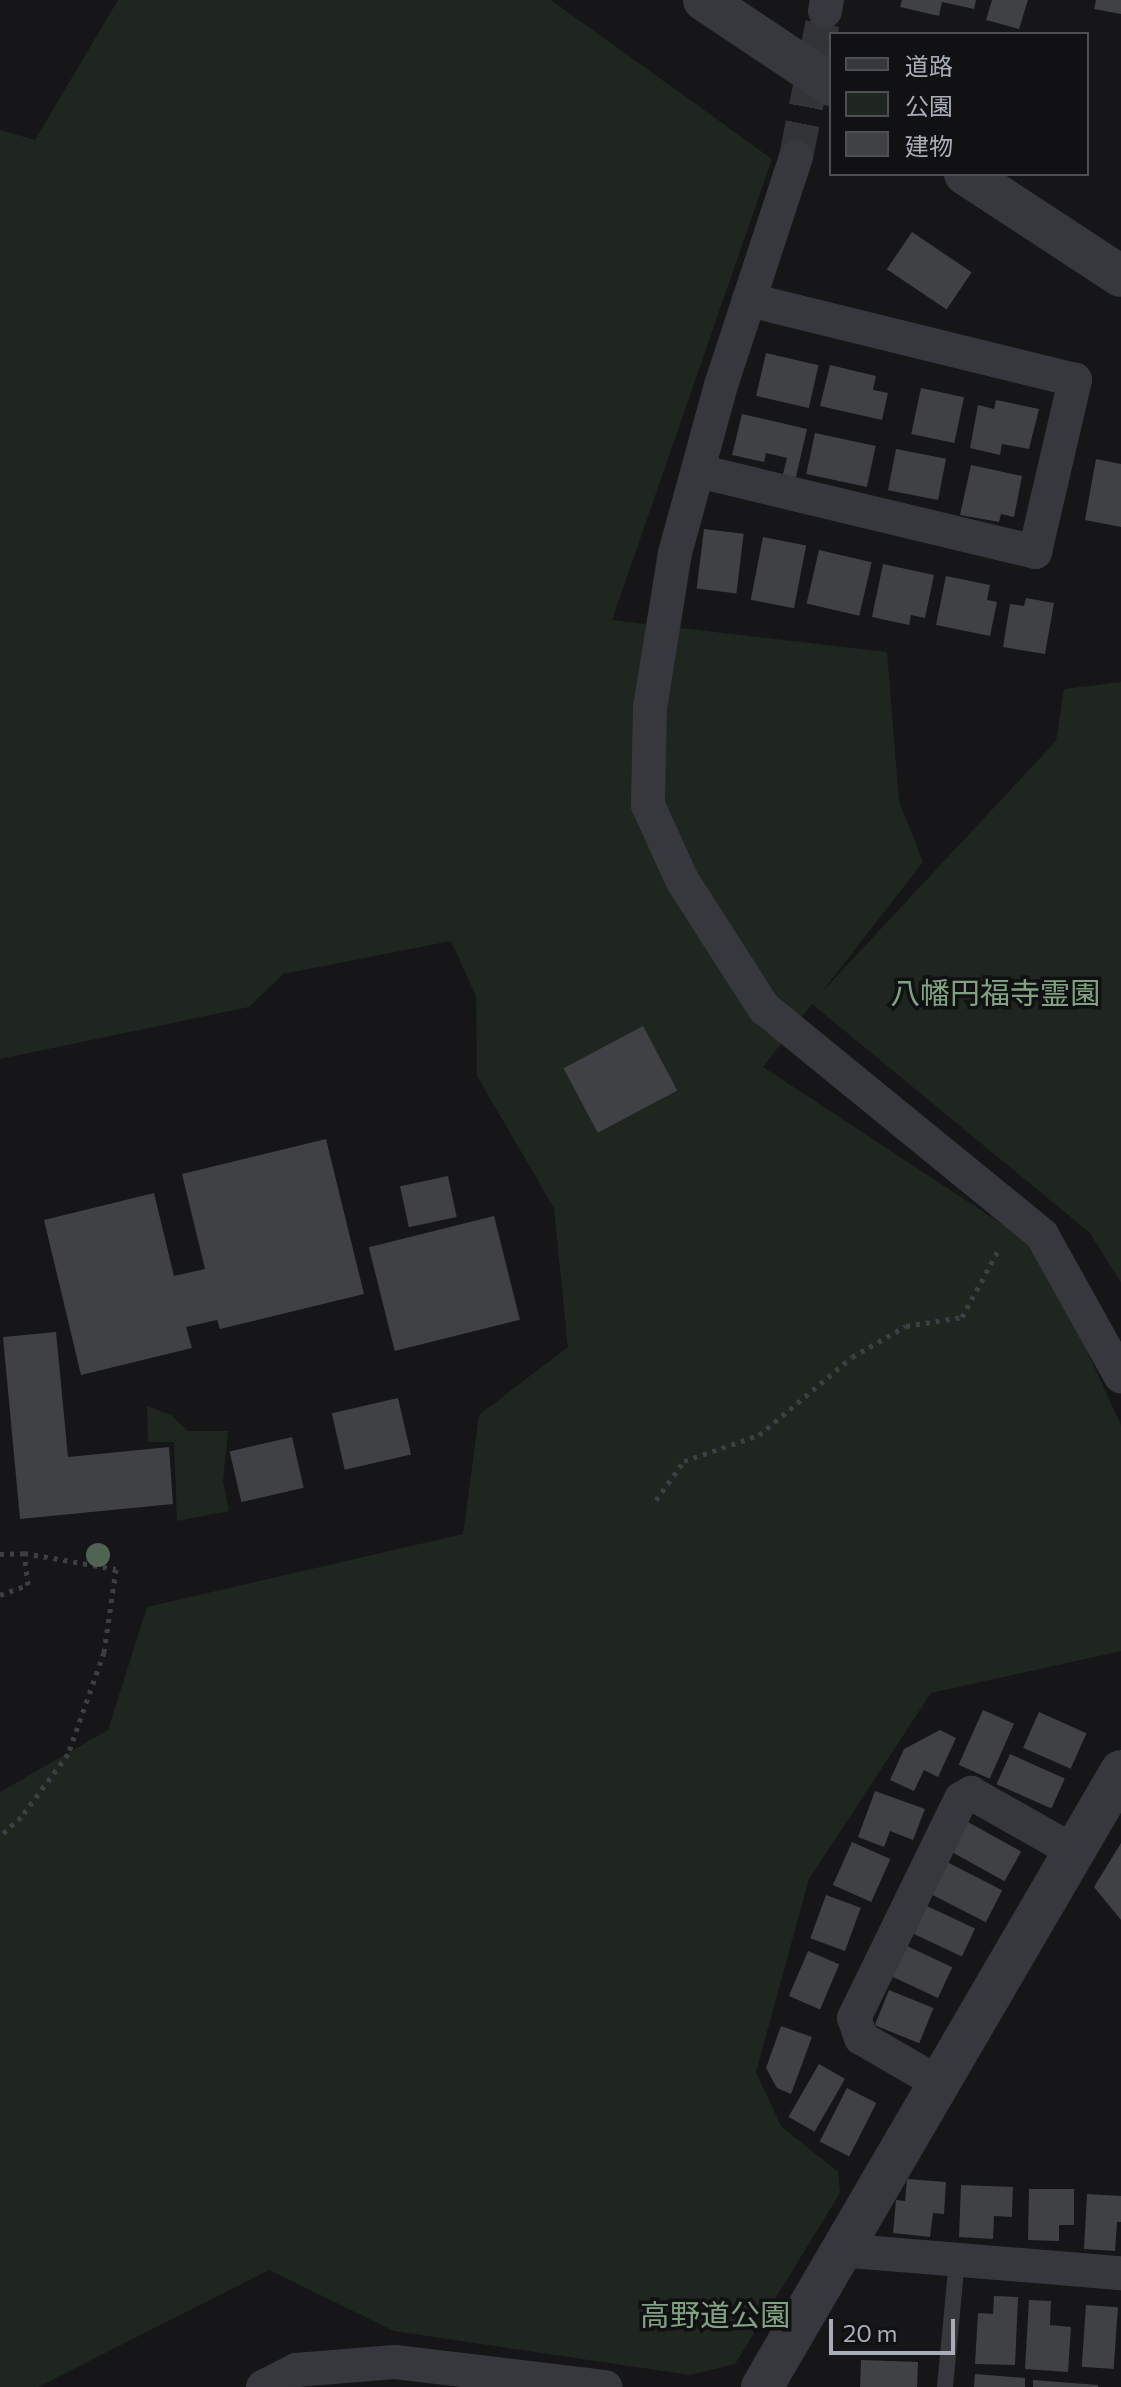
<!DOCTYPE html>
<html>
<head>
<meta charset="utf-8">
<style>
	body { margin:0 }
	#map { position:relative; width:1121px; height:2387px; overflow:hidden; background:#161618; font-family:Commissioner,"Noto Sans JP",sans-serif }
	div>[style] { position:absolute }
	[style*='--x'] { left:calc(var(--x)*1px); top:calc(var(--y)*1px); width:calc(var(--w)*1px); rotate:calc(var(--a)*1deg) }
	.green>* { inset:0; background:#1e261f }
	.building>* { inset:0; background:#404145; transform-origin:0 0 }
	.minor-tunnel>* { height:34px; margin-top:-17px; transform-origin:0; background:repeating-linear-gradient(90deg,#333438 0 34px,transparent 0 51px) }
	.path>* { height:5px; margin-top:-2.5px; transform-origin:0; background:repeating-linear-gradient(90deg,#3d3f44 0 4px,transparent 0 10px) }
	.service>* { height:16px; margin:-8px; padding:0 8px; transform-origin:8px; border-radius:8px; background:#37383d }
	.minor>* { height:34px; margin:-17px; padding:0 17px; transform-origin:17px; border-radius:17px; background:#37383d }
	.tertiary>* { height:42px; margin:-21px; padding:0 21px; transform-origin:21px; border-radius:21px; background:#37383d }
	.trees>* { width:24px; height:24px; margin:-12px; border-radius:50%; background:#506452 }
	span { translate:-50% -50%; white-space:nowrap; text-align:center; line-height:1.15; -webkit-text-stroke:7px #111113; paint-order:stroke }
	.park-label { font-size:30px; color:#7fa381 }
	.legend { position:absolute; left:829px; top:32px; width:260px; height:144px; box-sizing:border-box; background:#111113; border:2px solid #4d4f55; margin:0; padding:10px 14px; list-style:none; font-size:24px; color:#a8adb8 }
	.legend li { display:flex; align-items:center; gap:16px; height:40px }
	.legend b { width:40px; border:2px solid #4d4f55 }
	.scale { position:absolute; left:829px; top:2319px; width:126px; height:36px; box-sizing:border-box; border:4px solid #a8adb8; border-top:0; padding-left:10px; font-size:24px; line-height:28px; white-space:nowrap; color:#a8adb8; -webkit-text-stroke:6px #111113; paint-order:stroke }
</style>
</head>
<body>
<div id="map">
	<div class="green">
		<div style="clip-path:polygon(118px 0,551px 0,772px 159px,612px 620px,887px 652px,899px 801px,923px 862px,821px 993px,1056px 741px,1064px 689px,1121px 682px,1121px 1283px,1090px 1233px,812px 1004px,763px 1067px,1040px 1249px,1121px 1425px,1121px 1651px,931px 1693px,809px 1879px,756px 2072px,781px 2126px,838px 2172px,840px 2193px,735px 2364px,690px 2375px,394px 2331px,269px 2270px,38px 2387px,0 2387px,0 1792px,108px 1730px,147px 1607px,463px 1534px,479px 1415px,568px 1347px,554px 1208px,477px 1076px,476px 996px,451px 941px,283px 974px,249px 1007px,0 1059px,0 130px,35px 140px)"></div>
		<div style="clip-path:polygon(147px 1406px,171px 1415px,188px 1431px,228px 1431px,223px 1481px,229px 1511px,177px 1521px,174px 1442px,148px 1442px)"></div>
	</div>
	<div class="building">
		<div style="clip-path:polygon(902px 0,976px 0,974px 9px,942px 2px,939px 16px,900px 7px)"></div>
		<div style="clip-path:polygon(992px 0,1028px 0,1019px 29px,986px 20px)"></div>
		<div style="clip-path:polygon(1096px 0,1121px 0,1121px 14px,1094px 9px)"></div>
		<div style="left:912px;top:232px;width:72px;height:45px;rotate:34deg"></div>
		<div style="left:766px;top:353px;width:54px;height:44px;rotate:13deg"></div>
		<div style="clip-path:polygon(830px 365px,876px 376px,873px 390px,888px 393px,882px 420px,820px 406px)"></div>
		<div style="left:921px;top:388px;width:44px;height:47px;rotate:12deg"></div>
		<div style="clip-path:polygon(996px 400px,1039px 409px,1029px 449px,1002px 444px,1000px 455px,970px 448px,978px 405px,994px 409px)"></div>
		<div style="clip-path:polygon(742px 414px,807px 429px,795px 481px,782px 478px,787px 458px,766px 453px,764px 462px,732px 455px)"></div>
		<div style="left:815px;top:433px;width:62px;height:42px;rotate:12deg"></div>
		<div style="left:896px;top:449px;width:51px;height:42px;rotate:11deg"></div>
		<div style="clip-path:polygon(1096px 459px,1121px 464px,1121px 527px,1085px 520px)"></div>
		<div style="clip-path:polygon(971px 465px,1022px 476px,1014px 517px,1001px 514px,999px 522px,960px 515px)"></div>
		<div style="left:704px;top:529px;width:40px;height:60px;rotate:7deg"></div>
		<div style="left:763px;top:537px;width:44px;height:64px;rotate:11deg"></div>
		<div style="left:819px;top:550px;width:54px;height:55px;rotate:13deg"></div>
		<div style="clip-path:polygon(883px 564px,934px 575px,925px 618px,911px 615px,909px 625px,872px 617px)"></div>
		<div style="clip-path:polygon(946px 576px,990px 585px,987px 600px,997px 602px,990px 636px,936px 625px)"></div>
		<div style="clip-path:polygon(1026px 598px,1054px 603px,1045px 654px,1003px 647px,1010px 604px,1024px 606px)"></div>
		<div style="left:643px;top:1026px;width:73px;height:90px;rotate:62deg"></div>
		<div style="clip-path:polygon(326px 1139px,364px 1294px,220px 1329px,217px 1320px,186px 1327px,192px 1348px,81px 1375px,44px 1220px,154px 1193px,174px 1276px,205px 1269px,182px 1174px)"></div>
		<div style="left:448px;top:1176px;width:42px;height:49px;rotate:78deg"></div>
		<div style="left:494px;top:1216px;width:107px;height:129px;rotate:76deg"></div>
		<div style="clip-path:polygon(56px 1332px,68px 1457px,169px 1447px,173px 1504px,20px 1519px,3px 1337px)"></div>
		<div style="left:398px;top:1398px;width:58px;height:68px;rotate:77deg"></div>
		<div style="left:292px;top:1437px;width:52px;height:64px;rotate:77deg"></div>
		<div style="left:983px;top:1710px;width:34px;height:60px;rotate:24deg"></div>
		<div style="left:1039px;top:1712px;width:52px;height:39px;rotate:24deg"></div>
		<div style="clip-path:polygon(940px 1730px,956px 1738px,938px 1777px,924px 1770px,914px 1791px,890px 1780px,904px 1749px)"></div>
		<div style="left:1010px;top:1754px;width:60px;height:33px;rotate:24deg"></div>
		<div style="clip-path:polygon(875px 1791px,925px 1809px,913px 1840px,890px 1831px,884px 1847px,858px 1837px)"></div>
		<div style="left:966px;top:1821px;width:63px;height:34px;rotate:29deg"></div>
		<div style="left:852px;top:1842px;width:42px;height:47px;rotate:24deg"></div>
		<div style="clip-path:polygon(1121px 1843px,1121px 1920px,1094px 1887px)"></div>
		<div style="left:947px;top:1862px;width:62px;height:36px;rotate:27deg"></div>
		<div style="left:826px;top:1895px;width:37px;height:46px;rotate:20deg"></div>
		<div style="left:927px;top:1906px;width:53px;height:31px;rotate:25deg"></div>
		<div style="left:907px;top:1946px;width:50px;height:34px;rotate:25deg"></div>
		<div style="left:808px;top:1951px;width:34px;height:49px;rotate:23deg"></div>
		<div style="left:889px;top:1990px;width:48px;height:38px;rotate:22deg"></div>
		<div style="clip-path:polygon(781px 2026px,812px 2037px,791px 2094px,777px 2088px,766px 2068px)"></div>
		<div style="left:819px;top:2064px;width:30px;height:61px;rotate:30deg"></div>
		<div style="left:847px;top:2088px;width:33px;height:60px;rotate:27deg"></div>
		<div style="clip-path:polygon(907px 2179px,946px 2182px,944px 2214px,933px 2213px,930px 2237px,893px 2233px,896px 2200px,905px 2201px)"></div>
		<div style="clip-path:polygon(961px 2185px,1013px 2187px,1012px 2217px,994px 2216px,993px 2239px,959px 2237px)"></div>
		<div style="clip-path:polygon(1029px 2189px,1074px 2189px,1074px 2225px,1059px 2225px,1059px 2241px,1028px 2240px)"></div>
		<div style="clip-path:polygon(1087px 2194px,1121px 2196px,1121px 2222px,1117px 2222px,1115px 2251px,1084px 2249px)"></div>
		<div style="clip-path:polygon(994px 2296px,1018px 2297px,1015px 2365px,975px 2364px,978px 2313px,993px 2314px)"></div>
		<div style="clip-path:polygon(1029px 2300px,1051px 2301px,1050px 2325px,1071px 2327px,1068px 2372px,1025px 2369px)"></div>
		<div style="left:1086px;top:2305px;width:32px;height:62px;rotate:4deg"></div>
		<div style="left:861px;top:2360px;width:57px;height:27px;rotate:2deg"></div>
		<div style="clip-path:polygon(975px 2374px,1025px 2378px,1025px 2387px,974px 2387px)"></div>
		<div style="clip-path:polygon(1033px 2380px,1098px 2385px,1098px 2387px,1033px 2387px)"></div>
	</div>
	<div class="minor-tunnel">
		<div style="--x:796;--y:157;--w:149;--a:-78.8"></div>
	</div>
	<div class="path">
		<div style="--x:656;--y:1500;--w:48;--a:-54.3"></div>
		<div style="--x:684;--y:1461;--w:79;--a:-19.1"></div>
		<div style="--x:759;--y:1435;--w:121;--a:-40"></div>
		<div style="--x:852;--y:1357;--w:62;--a:-29.9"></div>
		<div style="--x:906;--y:1326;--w:57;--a:-9.1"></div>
		<div style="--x:962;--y:1317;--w:80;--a:-61.5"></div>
		<div style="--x:0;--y:1554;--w:24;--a:-2"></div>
		<div style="--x:0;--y:1595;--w:30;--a:-20"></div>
		<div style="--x:28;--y:1585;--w:32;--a:-97"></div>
		<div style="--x:24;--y:1553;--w:93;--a:9.9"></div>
		<div style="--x:116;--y:1569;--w:84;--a:98.2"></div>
		<div style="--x:104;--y:1652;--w:108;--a:109.4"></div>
		<div style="--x:68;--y:1754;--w:79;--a:126.7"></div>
		<div style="--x:21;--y:1817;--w:28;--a:138"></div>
	</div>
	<div class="service">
		<div style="--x:945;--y:2387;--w:128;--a:-84.6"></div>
	</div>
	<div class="minor">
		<div style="--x:825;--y:11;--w:11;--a:-80"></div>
		<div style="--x:796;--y:157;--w:240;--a:108.2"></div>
		<div style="--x:721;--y:385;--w:174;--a:105.3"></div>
		<div style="--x:675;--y:553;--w:156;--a:99.2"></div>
		<div style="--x:650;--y:707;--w:98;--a:91.2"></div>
		<div style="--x:648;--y:805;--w:82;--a:65.6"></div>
		<div style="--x:682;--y:880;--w:152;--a:57.4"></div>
		<div style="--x:764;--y:1008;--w:359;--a:39.2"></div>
		<div style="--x:1042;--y:1235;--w:162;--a:60.9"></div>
		<div style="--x:698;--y:471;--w:347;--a:13.5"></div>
		<div style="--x:1035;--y:552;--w:177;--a:-76.9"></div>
		<div style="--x:1075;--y:380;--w:336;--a:-166.2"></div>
		<div style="--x:937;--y:2082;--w:88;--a:-149.9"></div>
		<div style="--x:861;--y:2038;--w:21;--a:-109"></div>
		<div style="--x:854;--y:2018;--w:244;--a:-64"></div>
		<div style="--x:961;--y:1799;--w:12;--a:-31"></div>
		<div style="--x:971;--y:1793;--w:120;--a:29.6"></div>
		<div style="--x:839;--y:2250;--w:283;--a:4.7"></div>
		<div style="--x:263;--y:2387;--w:37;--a:-27"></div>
		<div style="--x:296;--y:2370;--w:99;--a:-4.6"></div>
		<div style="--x:395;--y:2362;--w:212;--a:6.8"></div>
	</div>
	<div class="tertiary">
		<div style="--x:704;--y:0;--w:153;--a:33.8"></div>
		<div style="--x:965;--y:174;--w:186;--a:33.2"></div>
		<div style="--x:762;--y:2387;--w:713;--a:-59.77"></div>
	</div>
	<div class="trees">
		<div style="left:98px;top:1555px"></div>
	</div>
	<div class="park-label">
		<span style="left:995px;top:992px">八幡円福寺霊園</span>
		<span style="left:715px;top:2314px">高野道公園</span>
	</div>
	<ul class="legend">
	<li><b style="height:10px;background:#37383d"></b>道路</li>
	<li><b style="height:22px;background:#1e261f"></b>公園</li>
	<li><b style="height:22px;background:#404145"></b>建物</li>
	</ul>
	<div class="scale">20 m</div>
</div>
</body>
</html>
